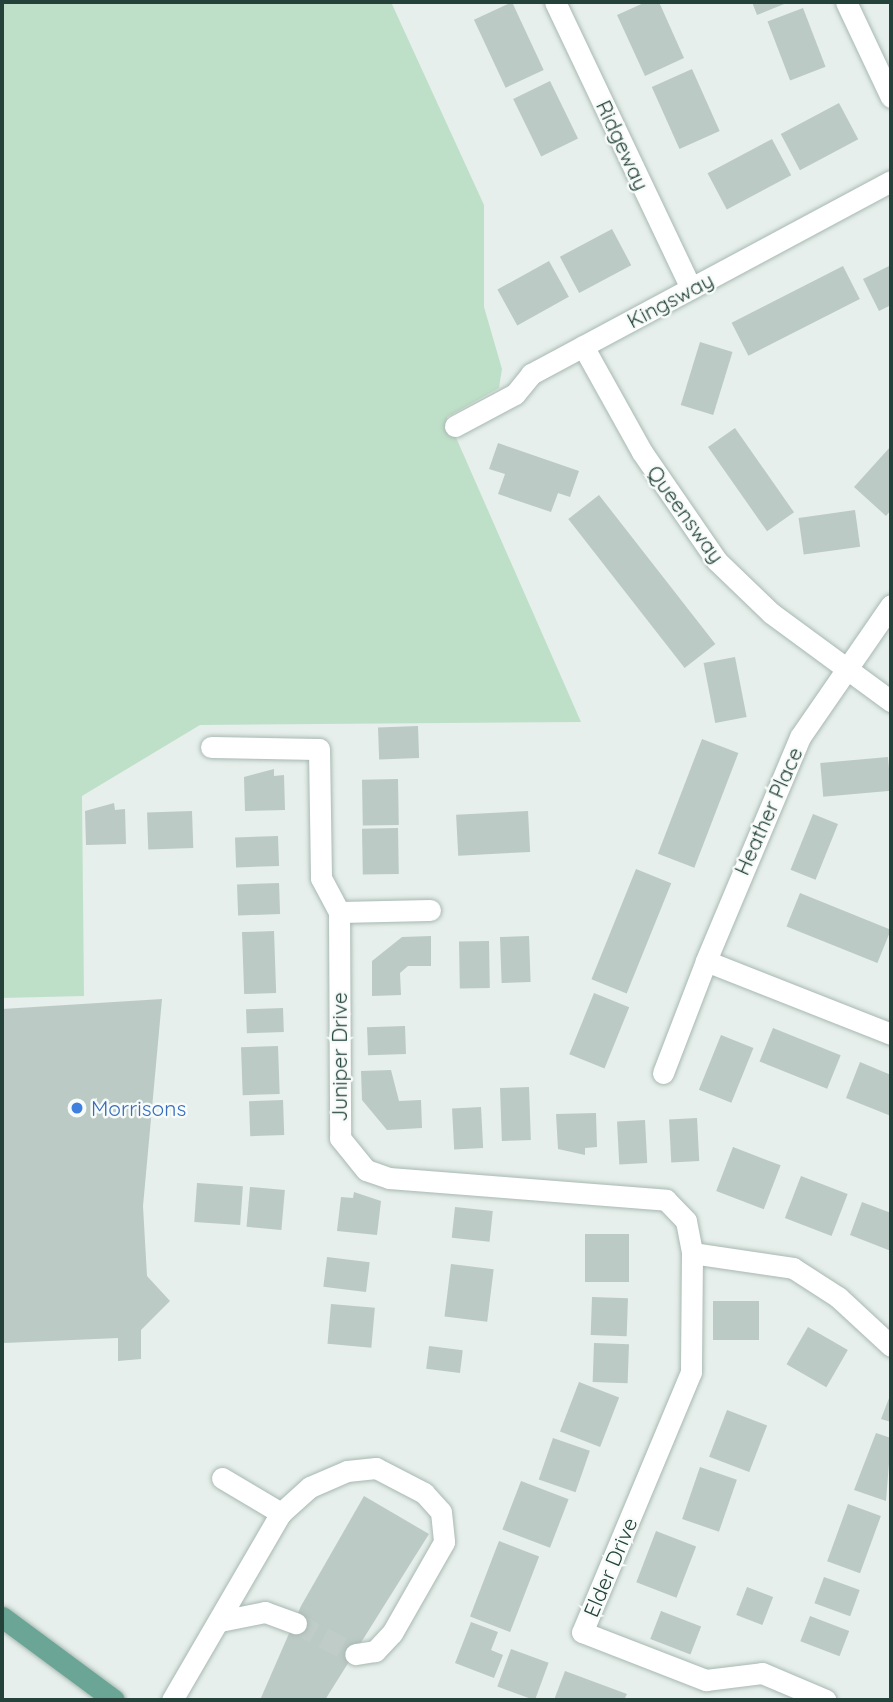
<!DOCTYPE html>
<html>
<head>
<meta charset="utf-8">
<style>
	body { margin:0 }
	#map { position:relative; width:893px; height:1702px; overflow:hidden; background:#e6efeb; font-family:Quicksand,sans-serif }
	div>[style] { position:absolute }
	[style*='--x'] { left:calc(var(--x)*1px); top:calc(var(--y)*1px); width:calc(var(--w)*1px); rotate:calc(var(--a)*1deg) }
	.green>* { inset:0; background:#bfe0c8 }
	.building>* { inset:0; background:#bbcac4; transform-origin:0 0 }
	.minor-tunnel>* { height:21px; margin-top:-10.5px; transform-origin:0; background:repeating-linear-gradient(90deg,#bfccc8 0 21px,transparent 0 31px) }
	.roads { filter:drop-shadow(0 0 2px #a8b8b2) drop-shadow(0 0 2px #a8b8b2) }
	.minor>* { height:21px; margin:-10.5px; padding:0 10.5px; transform-origin:10.5px; border-radius:10.5px; background:#fff }
	.major>* { height:21px; margin:-10.5px; padding:0 10.5px; transform-origin:10.5px; border-radius:10.5px; background:#6aa596 }
	.dots>* { width:19px; height:19px; translate:-50% -50%; box-sizing:border-box; border:4px solid #f7fbf9; border-radius:50% }
	span { translate:-50% -50%; white-space:nowrap; text-align:center; line-height:1.15; -webkit-text-stroke:5px #f7fbf9; paint-order:stroke }
	.street-label { font-size:21px; color:#24423a }
	.shop-label { font-size:21px; color:#366cbe }
	.left { translate:0 -50%; text-align:left }
	.frame { position:absolute; inset:0; border:4px solid #24423a; pointer-events:none }
</style>
</head>
<body>
<div id="map">
	<div class="green">
		<div style="clip-path:polygon(2px 2px,391px 2px,484px 205px,484px 307px,502px 369px,499px 388px,447px 417px,581px 722px,200px 725px,82px 796px,84px 996px,2px 998px)"></div>
	</div>
	<div class="building">
		<div style="left:512px;top:2px;width:75px;height:42px;rotate:65deg"></div>
		<div style="clip-path:polygon(646px 2px,659px 2px,684px 58px,645px 76px,617px 15px)"></div>
		<div style="clip-path:polygon(752px 2px,789px 2px,757px 15px)"></div>
		<div style="left:803px;top:8px;width:63px;height:38px;rotate:69deg"></div>
		<div style="left:692px;top:69px;width:68px;height:44px;rotate:66deg"></div>
		<div style="left:550px;top:81px;width:64px;height:41px;rotate:64deg"></div>
		<div style="left:839px;top:103px;width:41px;height:66px;rotate:62deg"></div>
		<div style="left:772px;top:139px;width:41px;height:73px;rotate:62deg"></div>
		<div style="left:612px;top:229px;width:41px;height:59px;rotate:62deg"></div>
		<div style="left:549px;top:261px;width:41px;height:59px;rotate:61deg"></div>
		<div style="clip-path:polygon(891px 265px,891px 305px,879px 311px,863px 279px)"></div>
		<div style="left:843px;top:266px;width:37px;height:125px;rotate:63deg"></div>
		<div style="left:700px;top:342px;width:34px;height:66px;rotate:17deg"></div>
		<div style="left:735px;top:428px;width:103px;height:33px;rotate:55deg"></div>
		<div style="clip-path:polygon(498px 443px,579px 471px,570px 497px,558px 493px,551px 512px,498px 494px,505px 474px,489px 469px)"></div>
		<div style="clip-path:polygon(891px 446px,891px 510px,886px 516px,854px 487px)"></div>
		<div style="left:599px;top:495px;width:189px;height:39px;rotate:52deg"></div>
		<div style="left:855px;top:510px;width:37px;height:57px;rotate:82deg"></div>
		<div style="left:735px;top:657px;width:61px;height:32px;rotate:79deg"></div>
		<div style="left:418px;top:726px;width:32px;height:40px;rotate:88deg"></div>
		<div style="left:702px;top:739px;width:39px;height:123px;rotate:21deg"></div>
		<div style="left:888px;top:757px;width:34px;height:68px;rotate:85deg"></div>
		<div style="clip-path:polygon(274px 769px,274px 776px,284px 775px,285px 810px,245px 811px,244px 777px)"></div>
		<div style="left:398px;top:779px;width:46px;height:36px;rotate:89deg"></div>
		<div style="clip-path:polygon(114px 803px,115px 810px,125px 809px,126px 844px,86px 845px,85px 811px)"></div>
		<div style="left:192px;top:811px;width:37px;height:45px;rotate:88deg"></div>
		<div style="left:528px;top:811px;width:41px;height:72px;rotate:87deg"></div>
		<div style="left:813px;top:814px;width:27px;height:60px;rotate:22deg"></div>
		<div style="left:398px;top:828px;width:46px;height:36px;rotate:89deg"></div>
		<div style="left:278px;top:836px;width:30px;height:43px;rotate:88deg"></div>
		<div style="left:636px;top:869px;width:38px;height:119px;rotate:22deg"></div>
		<div style="left:279px;top:883px;width:31px;height:42px;rotate:88deg"></div>
		<div style="left:800px;top:893px;width:98px;height:36px;rotate:22deg"></div>
		<div style="left:274px;top:931px;width:62px;height:32px;rotate:88deg"></div>
		<div style="clip-path:polygon(431px 936px,431px 966px,408px 966px,400px 973px,401px 995px,372px 996px,372px 961px,402px 937px)"></div>
		<div style="left:529px;top:936px;width:46px;height:29px;rotate:88deg"></div>
		<div style="left:489px;top:941px;width:47px;height:30px;rotate:89deg"></div>
		<div style="left:594px;top:993px;width:38px;height:66px;rotate:22deg"></div>
		<div style="clip-path:polygon(162px 999px,143px 1206px,147px 1276px,170px 1301px,141px 1330px,141px 1359px,118px 1361px,118px 1338px,4px 1343px,2px 1367px,2px 1009px)"></div>
		<div style="left:283px;top:1008px;width:24px;height:37px;rotate:88deg"></div>
		<div style="left:405px;top:1026px;width:28px;height:38px;rotate:88deg"></div>
		<div style="left:773px;top:1028px;width:73px;height:36px;rotate:22deg"></div>
		<div style="left:721px;top:1035px;width:35px;height:59px;rotate:22deg"></div>
		<div style="left:278px;top:1046px;width:48px;height:37px;rotate:88deg"></div>
		<div style="clip-path:polygon(860px 1062px,891px 1075px,891px 1116px,846px 1098px)"></div>
		<div style="clip-path:polygon(391px 1070px,399px 1101px,421px 1100px,422px 1128px,387px 1130px,362px 1100px,361px 1071px)"></div>
		<div style="left:529px;top:1087px;width:53px;height:29px;rotate:88deg"></div>
		<div style="left:283px;top:1100px;width:35px;height:34px;rotate:88deg"></div>
		<div style="left:481px;top:1107px;width:41px;height:29px;rotate:87deg"></div>
		<div style="clip-path:polygon(596px 1113px,597px 1147px,585px 1148px,585px 1155px,558px 1149px,556px 1114px)"></div>
		<div style="left:697px;top:1118px;width:43px;height:28px;rotate:87deg"></div>
		<div style="left:645px;top:1120px;width:43px;height:28px;rotate:87deg"></div>
		<div style="left:733px;top:1147px;width:51px;height:47px;rotate:21deg"></div>
		<div style="left:801px;top:1176px;width:50px;height:45px;rotate:21deg"></div>
		<div style="left:197px;top:1183px;width:46px;height:39px;rotate:4deg"></div>
		<div style="left:250px;top:1187px;width:35px;height:40px;rotate:5deg"></div>
		<div style="clip-path:polygon(354px 1192px,381px 1201px,377px 1235px,337px 1231px,341px 1197px,353px 1198px)"></div>
		<div style="clip-path:polygon(862px 1202px,891px 1213px,891px 1251px,850px 1235px)"></div>
		<div style="left:455px;top:1207px;width:38px;height:31px;rotate:6deg"></div>
		<div style="left:585px;top:1234px;width:44px;height:48px"></div>
		<div style="left:327px;top:1257px;width:43px;height:30px;rotate:7deg"></div>
		<div style="left:451px;top:1264px;width:43px;height:53px;rotate:7deg"></div>
		<div style="left:592px;top:1297px;width:36px;height:38px;rotate:2deg"></div>
		<div style="left:713px;top:1301px;width:46px;height:39px"></div>
		<div style="left:331px;top:1304px;width:44px;height:40px;rotate:5deg"></div>
		<div style="left:808px;top:1327px;width:46px;height:43px;rotate:30deg"></div>
		<div style="left:594px;top:1343px;width:35px;height:39px;rotate:2deg"></div>
		<div style="left:429px;top:1346px;width:34px;height:23px;rotate:7deg"></div>
		<div style="left:579px;top:1382px;width:43px;height:53px;rotate:21deg"></div>
		<div style="clip-path:polygon(891px 1393px,891px 1422px,881px 1419px)"></div>
		<div style="left:727px;top:1410px;width:43px;height:50px;rotate:21deg"></div>
		<div style="clip-path:polygon(876px 1433px,891px 1438px,886px 1501px,854px 1490px)"></div>
		<div style="left:553px;top:1438px;width:39px;height:44px;rotate:19deg"></div>
		<div style="left:700px;top:1467px;width:39px;height:55px;rotate:19deg"></div>
		<div style="left:521px;top:1481px;width:51px;height:52px;rotate:21deg"></div>
		<div style="clip-path:polygon(364px 1496px,429px 1534px,325px 1700px,260px 1700px,301px 1606px)"></div>
		<div style="left:848px;top:1504px;width:35px;height:61px;rotate:20deg"></div>
		<div style="left:656px;top:1531px;width:43px;height:55px;rotate:21deg"></div>
		<div style="left:499px;top:1541px;width:43px;height:81px;rotate:21deg"></div>
		<div style="left:824px;top:1577px;width:38px;height:28px;rotate:20deg"></div>
		<div style="left:747px;top:1587px;width:28px;height:30px;rotate:21deg"></div>
		<div style="left:661px;top:1611px;width:43px;height:30px;rotate:21deg"></div>
		<div style="left:810px;top:1616px;width:42px;height:27px;rotate:21deg"></div>
		<div style="clip-path:polygon(471px 1622px,498px 1632px,491px 1650px,503px 1655px,494px 1678px,455px 1663px)"></div>
		<div style="left:511px;top:1649px;width:40px;height:40px;rotate:20deg"></div>
		<div style="clip-path:polygon(565px 1671px,627px 1694px,624px 1700px,554px 1700px)"></div>
	</div>
	<div class="minor-tunnel">
		<div style="--x:296;--y:1623;--w:67;--a:27.7"></div>
	</div>
	<div class="roads">
		<div class="minor">
			<div style="--x:555;--y:2;--w:317;--a:64.6"></div>
			<div style="--x:846;--y:2;--w:105;--a:64.7"></div>
			<div style="--x:583;--y:346;--w:121;--a:60.9"></div>
			<div style="--x:642;--y:452;--w:132;--a:55.5"></div>
			<div style="--x:717;--y:561;--w:75;--a:43.9"></div>
			<div style="--x:771;--y:613;--w:149;--a:36.3"></div>
			<div style="--x:455;--y:426;--w:68;--a:-28.1"></div>
			<div style="--x:515;--y:394;--w:26;--a:-51"></div>
			<div style="--x:531;--y:374;--w:408;--a:-28.2"></div>
			<div style="--x:891;--y:605;--w:160;--a:124.6"></div>
			<div style="--x:800;--y:737;--w:243;--a:112.8"></div>
			<div style="--x:706;--y:961;--w:199;--a:21.5"></div>
			<div style="--x:211;--y:747;--w:108;--a:1.1"></div>
			<div style="--x:319;--y:749;--w:129;--a:89.1"></div>
			<div style="--x:321;--y:878;--w:38;--a:62"></div>
			<div style="--x:339;--y:912;--w:226;--a:89.7"></div>
			<div style="--x:340;--y:1138;--w:41;--a:50.9"></div>
			<div style="--x:366;--y:1170;--w:24;--a:19"></div>
			<div style="--x:389;--y:1178;--w:278;--a:4.5"></div>
			<div style="--x:666;--y:1200;--w:29;--a:46"></div>
			<div style="--x:686;--y:1221;--w:33;--a:79"></div>
			<div style="--x:692;--y:1253;--w:102;--a:8.4"></div>
			<div style="--x:793;--y:1268;--w:54;--a:32.8"></div>
			<div style="--x:838;--y:1297;--w:72;--a:42.8"></div>
			<div style="--x:339;--y:912;--w:91;--a:-1.3"></div>
			<div style="--x:663;--y:1073;--w:120;--a:-69"></div>
			<div style="--x:692;--y:1253;--w:119;--a:90.5"></div>
			<div style="--x:691;--y:1372;--w:282;--a:112.7"></div>
			<div style="--x:582;--y:1632;--w:133;--a:21.2"></div>
			<div style="--x:706;--y:1680;--w:56;--a:-7.1"></div>
			<div style="--x:762;--y:1673;--w:69;--a:22.9"></div>
			<div style="--x:222;--y:1478;--w:69;--a:30.7"></div>
			<div style="--x:220;--y:1621;--w:46;--a:-11.3"></div>
			<div style="--x:265;--y:1612;--w:33;--a:20"></div>
			<div style="--x:172;--y:1700;--w:216;--a:-59.8"></div>
			<div style="--x:281;--y:1513;--w:39;--a:-42"></div>
			<div style="--x:310;--y:1487;--w:40;--a:-23.4"></div>
			<div style="--x:347;--y:1471;--w:29;--a:-6"></div>
			<div style="--x:376;--y:1468;--w:54;--a:27.5"></div>
			<div style="--x:424;--y:1493;--w:25;--a:48"></div>
			<div style="--x:441;--y:1512;--w:30;--a:84"></div>
			<div style="--x:444;--y:1542;--w:105;--a:119.7"></div>
			<div style="--x:392;--y:1633;--w:25;--a:133"></div>
			<div style="--x:375;--y:1651;--w:20;--a:171"></div>
		</div>
		<div class="major">
			<div style="--x:2;--y:1617;--w:139;--a:36.5"></div>
		</div>
	</div>
	<div class="dots">
		<div style="left:77px;top:1108px;background:#3f7fe0"></div>
	</div>
	<div class="street-label">
		<span style="left:623px;top:145px;rotate:65deg">Ridgeway</span>
		<span style="left:670px;top:300px;rotate:-28deg">Kingsway</span>
		<span style="left:686px;top:514px;rotate:54deg">Queensway</span>
		<span style="left:768px;top:811px;rotate:-66deg">Heather Place</span>
		<span style="left:339px;top:1057px;rotate:-90deg">Juniper Drive</span>
		<span style="left:610px;top:1567px;rotate:-67deg">Elder Drive</span>
	</div>
	<div class="shop-label">
		<span class="left" style="left:91px;top:1108px">Morrisons</span>
	</div>
	<div class="frame"></div>
</div>
</body>
</html>
